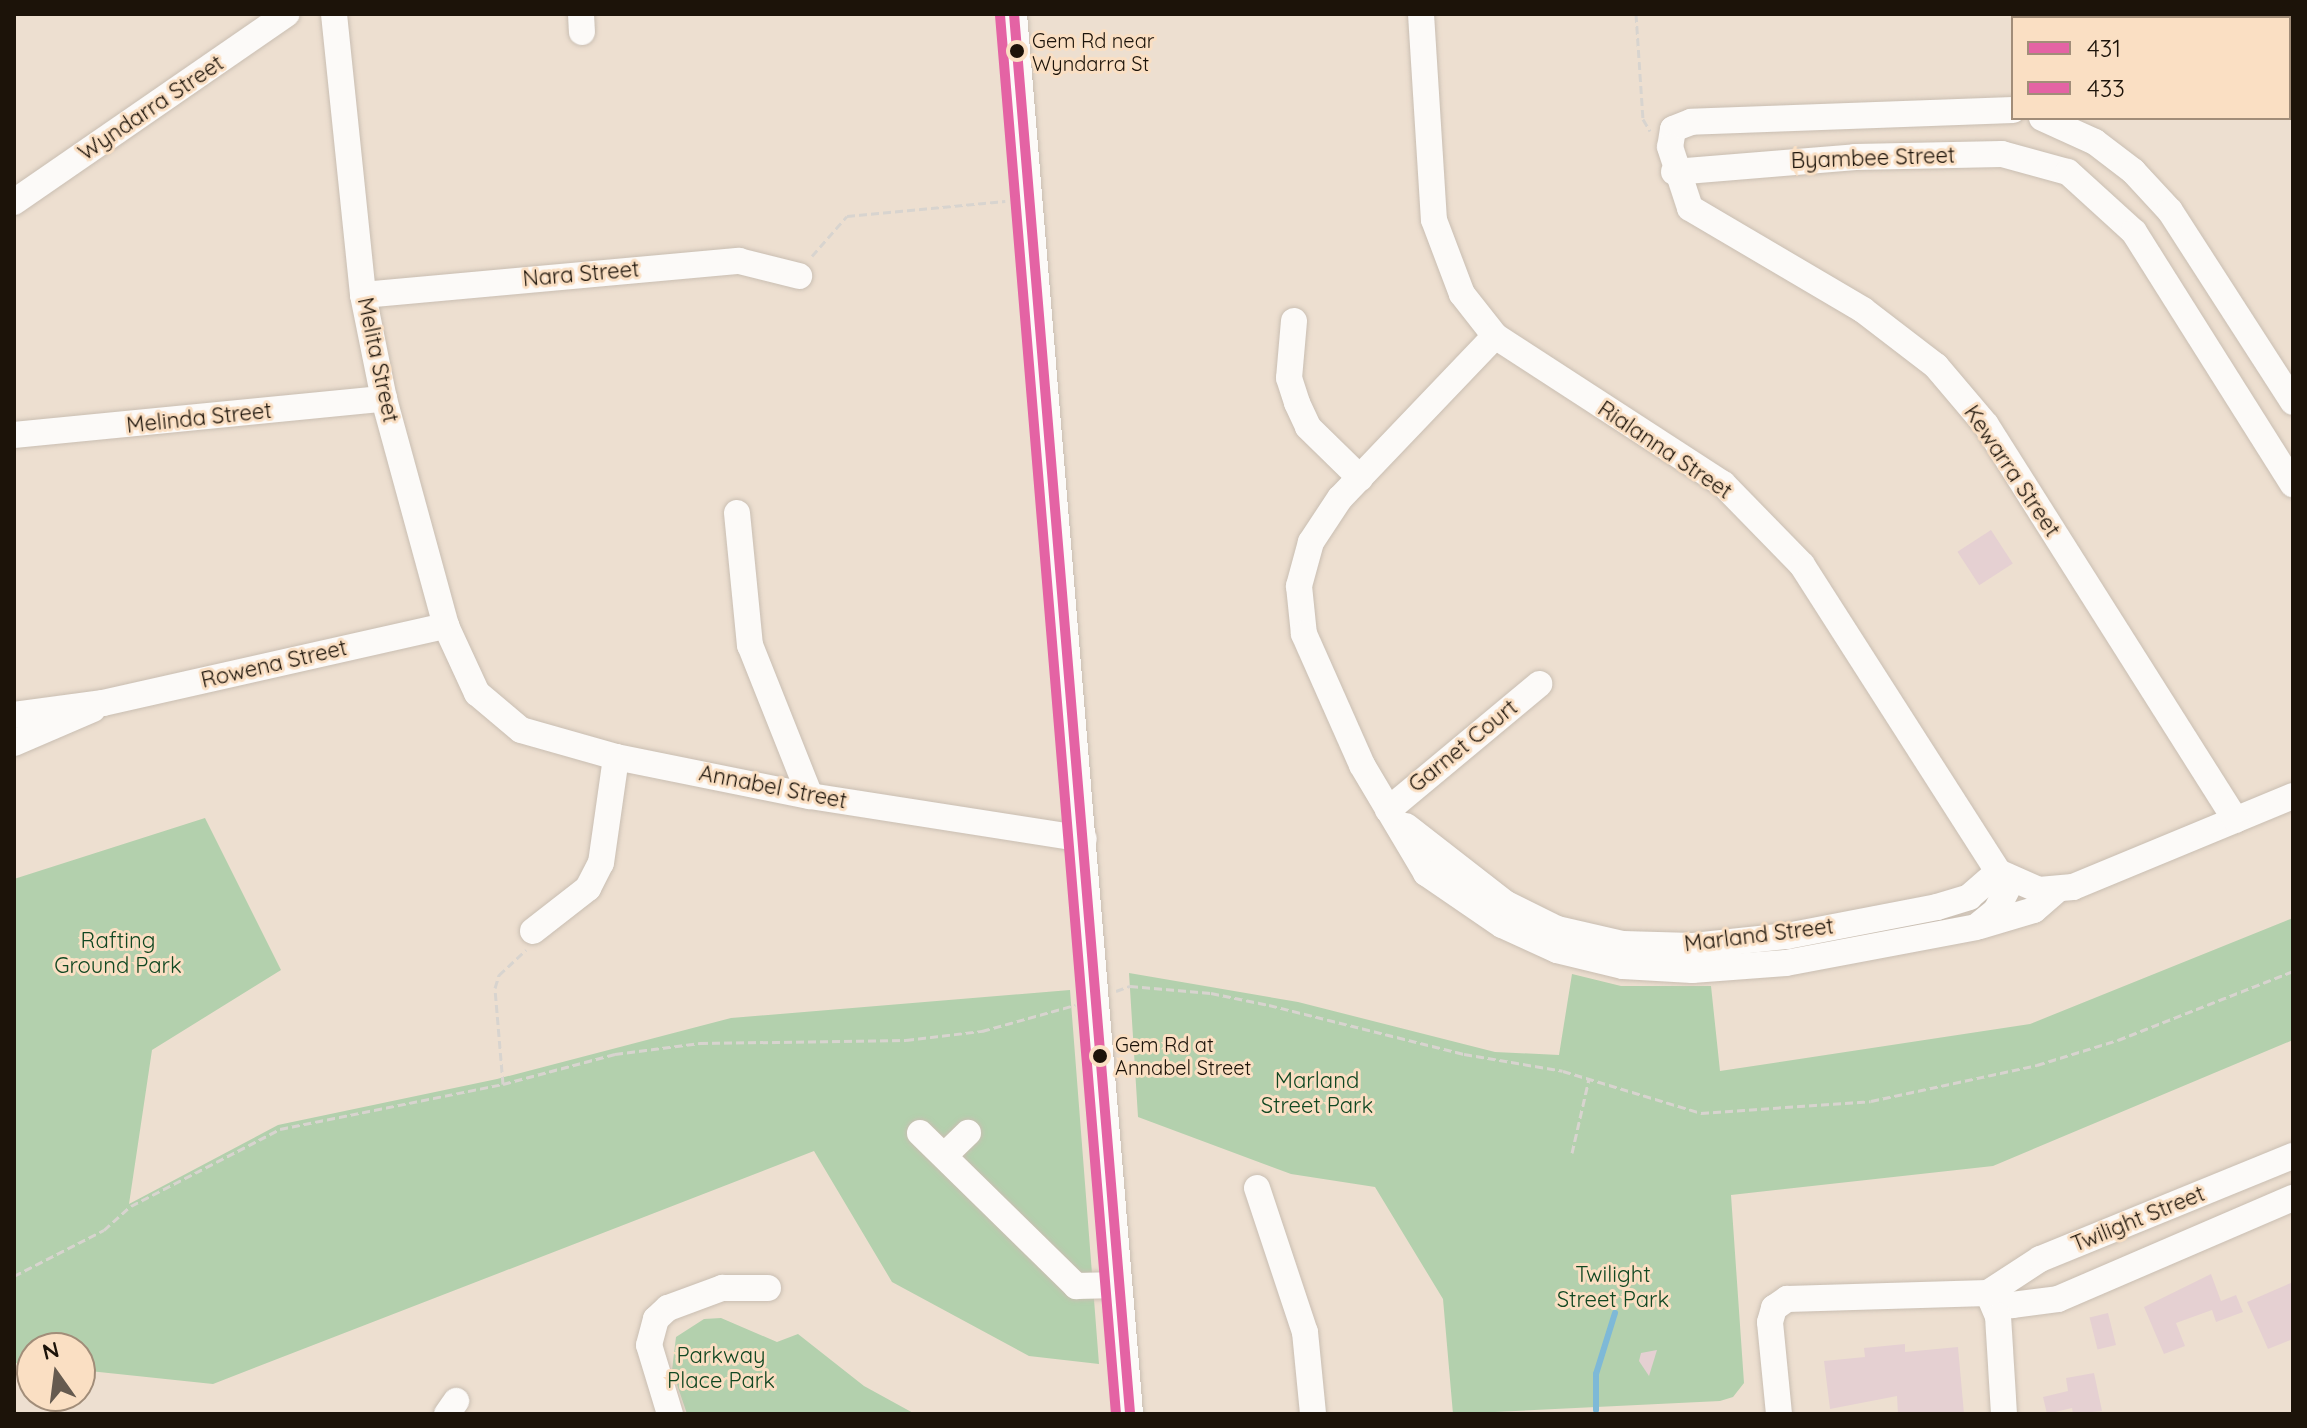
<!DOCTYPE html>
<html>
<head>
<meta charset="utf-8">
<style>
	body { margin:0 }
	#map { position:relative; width:2307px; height:1428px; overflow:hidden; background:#eddfd0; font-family:Quicksand,sans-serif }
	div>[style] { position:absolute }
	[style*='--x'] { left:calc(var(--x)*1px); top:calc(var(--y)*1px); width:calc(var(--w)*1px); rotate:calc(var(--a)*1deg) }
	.green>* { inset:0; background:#b3d0ad }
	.stream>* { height:6px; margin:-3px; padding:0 3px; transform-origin:3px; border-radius:3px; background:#7eb9d7 }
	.building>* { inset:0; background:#e5d0d2; transform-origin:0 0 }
	.path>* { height:3px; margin-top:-1.5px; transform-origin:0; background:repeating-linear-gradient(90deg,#d8d4cf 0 8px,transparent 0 12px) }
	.roads { filter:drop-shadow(0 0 2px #c9beb2) drop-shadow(0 0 2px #c9beb2) }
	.minor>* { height:26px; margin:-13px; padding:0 13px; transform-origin:13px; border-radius:13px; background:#fcfaf8 }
	.bus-1>* { height:10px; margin:-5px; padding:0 5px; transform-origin:5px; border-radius:5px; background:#e463a4 }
	.bus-2>* { height:10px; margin:-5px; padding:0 5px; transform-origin:5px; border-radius:5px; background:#e463a4 }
	.dots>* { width:22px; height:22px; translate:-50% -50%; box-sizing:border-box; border:4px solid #fadfc3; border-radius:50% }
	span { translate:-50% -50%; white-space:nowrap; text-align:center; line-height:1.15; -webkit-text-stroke:6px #fadfc3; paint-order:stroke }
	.bus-label { font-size:20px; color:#1c1309 }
	.left { translate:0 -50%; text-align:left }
	.street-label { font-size:22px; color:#1c1309 }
	.park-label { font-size:22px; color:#104721 }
	.frame { position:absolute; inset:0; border:16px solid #1c1309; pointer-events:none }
	.legend { position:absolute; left:2011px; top:16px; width:280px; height:104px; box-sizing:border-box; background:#fadfc3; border:2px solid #a18d79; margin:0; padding:10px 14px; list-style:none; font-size:24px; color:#1c1309 }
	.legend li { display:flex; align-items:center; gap:16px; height:40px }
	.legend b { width:40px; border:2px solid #a18d79 }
	.north { position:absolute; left:16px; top:1332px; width:80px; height:80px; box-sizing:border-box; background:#fadfc3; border:2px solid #a18d79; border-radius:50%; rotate:346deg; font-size:22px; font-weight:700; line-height:32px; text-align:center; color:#1c1309 }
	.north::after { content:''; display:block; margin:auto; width:28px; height:36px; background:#655a4f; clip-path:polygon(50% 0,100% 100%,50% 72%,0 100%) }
</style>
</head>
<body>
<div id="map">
	<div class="green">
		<div style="clip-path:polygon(205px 818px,281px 970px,152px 1050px,129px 1204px,278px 1125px,497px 1079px,731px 1018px,1070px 990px,1099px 1364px,1029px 1356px,892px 1282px,814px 1151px,213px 1384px,80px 1370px,80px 1348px,32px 1348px,32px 1365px,14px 1363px,14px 879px)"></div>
		<div style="clip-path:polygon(2293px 918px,2293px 1040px,1993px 1166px,1731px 1195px,1744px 1383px,1733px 1397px,1720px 1401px,1453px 1414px,1443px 1299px,1375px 1187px,1291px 1174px,1138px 1117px,1129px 973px,1298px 1002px,1495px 1052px,1559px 1055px,1572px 974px,1621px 986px,1711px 986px,1720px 1071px,2030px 1024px)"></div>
		<div style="clip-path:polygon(721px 1318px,777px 1342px,798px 1334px,864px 1386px,915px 1414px,687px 1414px,672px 1370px,676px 1337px,704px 1319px)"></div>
	</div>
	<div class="stream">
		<div style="--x:1596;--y:1410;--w:36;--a:-90"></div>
		<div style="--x:1596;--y:1374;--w:64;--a:-72.7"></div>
	</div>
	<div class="building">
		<div style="left:1991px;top:530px;width:40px;height:40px;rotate:57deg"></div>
		<div style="clip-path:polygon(2211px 1274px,2221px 1301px,2236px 1295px,2243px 1312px,2216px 1322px,2212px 1310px,2176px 1323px,2185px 1346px,2164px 1354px,2144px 1307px)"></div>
		<div style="clip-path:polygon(2293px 1282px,2293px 1339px,2268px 1349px,2247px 1302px)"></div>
		<div style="left:2108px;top:1313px;width:33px;height:19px;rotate:76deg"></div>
		<div style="clip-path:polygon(1905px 1344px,1905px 1352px,1958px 1347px,1964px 1414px,1898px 1414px,1897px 1396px,1830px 1409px,1824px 1361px,1865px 1357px,1864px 1348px)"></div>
		<div style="clip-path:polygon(1657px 1350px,1649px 1376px,1639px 1361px,1641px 1353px)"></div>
		<div style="clip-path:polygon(2094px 1373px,2102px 1411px,2073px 1414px,2072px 1408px,2047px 1414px,2043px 1397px,2068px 1391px,2066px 1378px)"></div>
	</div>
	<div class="path">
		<div style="--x:1636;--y:14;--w:105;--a:86.2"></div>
		<div style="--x:1643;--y:119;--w:14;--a:60"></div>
		<div style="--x:812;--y:256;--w:53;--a:-48.8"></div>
		<div style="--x:847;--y:216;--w:159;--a:-5.4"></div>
		<div style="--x:1116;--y:991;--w:15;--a:-20"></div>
		<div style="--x:1130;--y:986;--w:81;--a:4.9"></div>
		<div style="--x:1211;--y:993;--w:59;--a:11.7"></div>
		<div style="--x:1269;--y:1005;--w:201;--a:14.1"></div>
		<div style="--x:1464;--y:1054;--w:100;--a:9.7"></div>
		<div style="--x:1563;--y:1071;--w:144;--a:16.9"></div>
		<div style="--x:1701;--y:1113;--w:170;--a:-4"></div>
		<div style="--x:1871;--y:1101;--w:170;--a:-12.2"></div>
		<div style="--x:2037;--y:1065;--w:85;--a:-17.2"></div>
		<div style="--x:2118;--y:1040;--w:188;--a:-21.5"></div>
		<div style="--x:503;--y:1084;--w:116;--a:-15"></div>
		<div style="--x:615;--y:1054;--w:86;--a:-7.4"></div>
		<div style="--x:700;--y:1043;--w:206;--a:-0.8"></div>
		<div style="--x:906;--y:1040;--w:77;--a:-6.8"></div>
		<div style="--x:982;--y:1031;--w:97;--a:-15.6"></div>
		<div style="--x:1572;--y:1153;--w:76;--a:-77.1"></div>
		<div style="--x:14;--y:1276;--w:101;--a:-27.1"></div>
		<div style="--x:104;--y:1230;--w:36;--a:-42"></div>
		<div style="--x:131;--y:1206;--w:168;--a:-27.3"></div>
		<div style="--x:280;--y:1129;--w:227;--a:-11.4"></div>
		<div style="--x:503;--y:1084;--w:96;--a:-94.8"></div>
		<div style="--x:495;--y:988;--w:14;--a:-73"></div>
		<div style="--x:499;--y:975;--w:37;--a:-43"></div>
	</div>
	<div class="roads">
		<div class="minor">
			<div style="--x:334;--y:14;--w:282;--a:84.1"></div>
			<div style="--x:363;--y:295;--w:106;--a:78.6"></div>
			<div style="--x:384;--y:399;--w:235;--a:74.7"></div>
			<div style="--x:446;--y:626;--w:74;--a:65.2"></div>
			<div style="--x:477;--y:693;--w:57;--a:40.1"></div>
			<div style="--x:521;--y:730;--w:99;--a:15.9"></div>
			<div style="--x:616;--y:757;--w:198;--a:11.4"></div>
			<div style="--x:810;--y:796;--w:277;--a:8.9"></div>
			<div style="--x:581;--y:14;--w:18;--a:87"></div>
			<div style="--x:1014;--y:14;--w:1405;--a:85.26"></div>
			<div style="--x:1421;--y:14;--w:206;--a:86.4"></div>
			<div style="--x:1434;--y:220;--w:79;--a:69.3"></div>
			<div style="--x:1462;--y:294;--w:53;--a:51.8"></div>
			<div style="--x:1495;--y:336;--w:272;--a:33"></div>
			<div style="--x:1723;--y:484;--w:113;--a:45.7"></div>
			<div style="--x:1802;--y:565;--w:364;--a:57.4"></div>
			<div style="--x:1998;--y:872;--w:45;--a:23.7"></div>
			<div style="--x:2039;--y:890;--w:34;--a:-5"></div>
			<div style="--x:2073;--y:887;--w:238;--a:-22.5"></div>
			<div style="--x:2013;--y:110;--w:322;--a:177.9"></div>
			<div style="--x:1691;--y:122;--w:19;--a:159"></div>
			<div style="--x:1673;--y:129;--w:18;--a:99"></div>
			<div style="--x:1670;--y:147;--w:64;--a:71.8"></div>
			<div style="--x:1690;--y:208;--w:201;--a:30.5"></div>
			<div style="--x:1863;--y:310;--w:92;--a:37.5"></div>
			<div style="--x:1936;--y:366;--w:77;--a:49.7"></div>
			<div style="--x:1986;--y:425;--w:467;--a:57.7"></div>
			<div style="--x:2042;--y:118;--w:58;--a:24.4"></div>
			<div style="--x:2095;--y:142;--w:48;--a:37.3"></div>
			<div style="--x:2133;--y:171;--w:54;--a:47.2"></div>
			<div style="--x:2170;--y:211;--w:227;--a:57.2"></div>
			<div style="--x:1674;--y:172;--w:182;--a:-4.7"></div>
			<div style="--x:1855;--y:157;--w:147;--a:-1.2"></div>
			<div style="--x:2002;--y:154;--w:68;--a:15.3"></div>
			<div style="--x:2068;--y:172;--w:89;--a:42.3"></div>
			<div style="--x:2134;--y:232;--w:298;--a:57.8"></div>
			<div style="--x:14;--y:202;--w:331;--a:-34.6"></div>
			<div style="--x:363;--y:295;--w:378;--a:-5.2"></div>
			<div style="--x:739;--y:261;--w:62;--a:14"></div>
			<div style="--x:1294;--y:321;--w:57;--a:95"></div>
			<div style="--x:1289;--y:378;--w:26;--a:72"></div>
			<div style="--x:1297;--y:403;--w:26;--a:65"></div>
			<div style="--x:1308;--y:427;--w:73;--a:44.4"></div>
			<div style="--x:1495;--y:336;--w:224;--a:133.7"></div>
			<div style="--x:1340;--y:498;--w:53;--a:123.4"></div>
			<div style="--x:1311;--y:542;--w:46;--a:105.3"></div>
			<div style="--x:1299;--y:586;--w:48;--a:84.1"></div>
			<div style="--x:1304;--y:634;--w:143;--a:66.1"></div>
			<div style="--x:1362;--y:765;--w:126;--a:59.3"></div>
			<div style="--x:1426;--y:873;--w:92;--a:34.4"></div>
			<div style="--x:1502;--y:925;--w:60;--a:24.4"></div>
			<div style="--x:1557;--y:950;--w:68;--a:13.6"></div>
			<div style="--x:1623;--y:966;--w:69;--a:3.3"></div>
			<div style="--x:1692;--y:970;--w:94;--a:-4.3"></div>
			<div style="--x:1786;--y:963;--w:193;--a:-10.7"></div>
			<div style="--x:1976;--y:927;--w:26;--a:-39"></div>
			<div style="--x:1996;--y:911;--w:34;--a:-63"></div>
			<div style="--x:14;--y:435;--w:372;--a:-5.6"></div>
			<div style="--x:737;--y:513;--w:133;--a:84.4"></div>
			<div style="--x:750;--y:645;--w:162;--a:68.3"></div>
			<div style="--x:14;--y:715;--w:90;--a:-7.7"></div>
			<div style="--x:103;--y:703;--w:352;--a:-12.7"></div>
			<div style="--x:14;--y:743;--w:86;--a:-23.3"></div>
			<div style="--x:1388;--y:810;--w:197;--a:-39.8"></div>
			<div style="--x:1406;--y:826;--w:125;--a:37.9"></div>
			<div style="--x:1505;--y:903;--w:58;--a:26.6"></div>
			<div style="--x:1557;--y:929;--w:68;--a:12.8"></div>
			<div style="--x:1623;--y:944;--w:70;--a:1.6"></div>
			<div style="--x:1693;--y:946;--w:95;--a:-6.1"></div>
			<div style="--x:1787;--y:936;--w:153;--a:-10.9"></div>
			<div style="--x:1937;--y:907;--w:34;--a:-17"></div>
			<div style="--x:1969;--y:897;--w:38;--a:-41"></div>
			<div style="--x:1980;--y:926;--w:56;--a:-16.5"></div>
			<div style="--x:2034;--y:910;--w:32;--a:-41"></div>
			<div style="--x:533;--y:931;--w:70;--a:-38"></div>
			<div style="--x:588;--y:888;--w:28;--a:-63"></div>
			<div style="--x:601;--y:863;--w:107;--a:-81.9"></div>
			<div style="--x:920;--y:1133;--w:219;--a:44.4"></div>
			<div style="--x:1076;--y:1286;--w:42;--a:-1.4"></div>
			<div style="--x:945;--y:1155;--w:32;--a:-44"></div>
			<div style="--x:1257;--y:1188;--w:152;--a:71.6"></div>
			<div style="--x:1305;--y:1332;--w:82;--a:84.4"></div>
			<div style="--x:1988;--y:1293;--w:27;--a:27"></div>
			<div style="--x:2012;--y:1305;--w:46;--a:-7.4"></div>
			<div style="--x:2058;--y:1299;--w:256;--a:-23.3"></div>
			<div style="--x:1988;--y:1293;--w:25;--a:67"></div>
			<div style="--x:1998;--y:1316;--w:98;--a:86.5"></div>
			<div style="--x:447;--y:1414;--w:16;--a:-55"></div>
			<div style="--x:670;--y:1414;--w:72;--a:-106.9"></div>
			<div style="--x:649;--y:1345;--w:27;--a:-75"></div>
			<div style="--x:656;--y:1319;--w:16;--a:-43"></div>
			<div style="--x:668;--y:1308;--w:58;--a:-20.3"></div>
			<div style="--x:722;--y:1288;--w:46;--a:0"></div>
			<div style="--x:1779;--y:1414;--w:92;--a:-95.6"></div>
			<div style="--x:1770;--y:1322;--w:15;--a:-74"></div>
			<div style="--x:1774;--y:1308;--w:16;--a:-35"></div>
			<div style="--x:1787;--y:1299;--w:201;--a:-1.7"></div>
			<div style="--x:1988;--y:1293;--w:62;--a:-33.2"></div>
			<div style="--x:2040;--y:1259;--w:273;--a:-22.2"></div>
		</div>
	</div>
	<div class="bus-1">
		<div style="--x:1014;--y:14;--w:1405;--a:85.26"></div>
	</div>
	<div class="bus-2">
		<div style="--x:1000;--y:15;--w:1404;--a:85.26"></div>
	</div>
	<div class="dots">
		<div style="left:1017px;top:51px;background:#1c1309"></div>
		<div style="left:1100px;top:1056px;background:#1c1309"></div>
	</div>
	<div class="bus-label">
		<span class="left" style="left:1032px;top:52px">Gem Rd near<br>Wyndarra St</span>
		<span class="left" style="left:1115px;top:1056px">Gem Rd at<br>Annabel Street</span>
	</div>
	<div class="street-label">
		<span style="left:151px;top:108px;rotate:-34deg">Wyndarra Street</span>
		<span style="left:1873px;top:158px;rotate:-2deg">Byambee Street</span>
		<span style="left:581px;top:274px;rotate:-5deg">Nara Street</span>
		<span style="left:378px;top:360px;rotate:78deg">Melita Street</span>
		<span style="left:199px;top:418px;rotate:-6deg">Melinda Street</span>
		<span style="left:1665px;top:450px;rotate:34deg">Rialanna Street</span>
		<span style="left:2012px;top:471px;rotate:56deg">Kewarra Street</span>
		<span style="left:274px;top:664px;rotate:-13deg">Rowena Street</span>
		<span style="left:1463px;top:746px;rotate:-39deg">Garnet Court</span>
		<span style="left:773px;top:787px;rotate:11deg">Annabel Street</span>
		<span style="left:1759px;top:935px;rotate:-7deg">Marland Street</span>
		<span style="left:2138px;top:1219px;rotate:-22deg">Twilight Street</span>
	</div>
	<div class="park-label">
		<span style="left:118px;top:953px">Rafting<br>Ground Park</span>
		<span style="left:1317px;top:1093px">Marland<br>Street Park</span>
		<span style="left:1613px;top:1287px">Twilight<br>Street Park</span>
		<span style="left:721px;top:1368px">Parkway<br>Place Park</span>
	</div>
	<div class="frame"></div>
	<ul class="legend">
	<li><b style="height:10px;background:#e463a4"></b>431</li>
	<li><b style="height:10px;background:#e463a4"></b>433</li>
	</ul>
	<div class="north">N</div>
</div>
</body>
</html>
